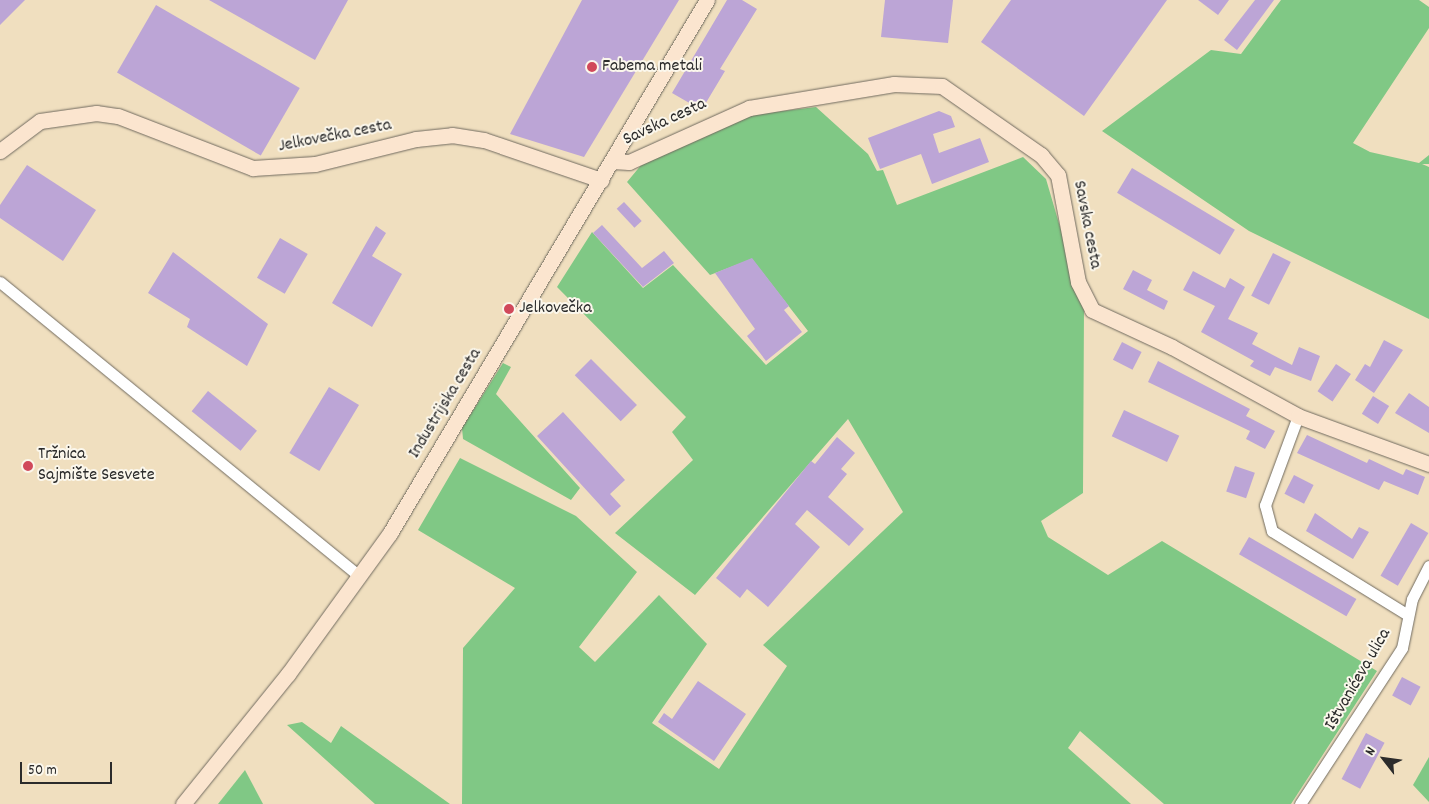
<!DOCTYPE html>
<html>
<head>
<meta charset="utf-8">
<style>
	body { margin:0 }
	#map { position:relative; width:1429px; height:804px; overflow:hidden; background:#f0dfbf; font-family:Dekko,sans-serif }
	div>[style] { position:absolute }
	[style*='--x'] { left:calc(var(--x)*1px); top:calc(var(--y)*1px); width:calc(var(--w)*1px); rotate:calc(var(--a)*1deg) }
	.green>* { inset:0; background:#80c885 }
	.building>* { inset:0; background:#bca5d6; transform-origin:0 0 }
	.roads { filter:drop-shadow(0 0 1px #706a5f) drop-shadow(0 0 1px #706a5f) }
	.street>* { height:11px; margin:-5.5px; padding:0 5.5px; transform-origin:5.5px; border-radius:5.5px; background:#fff }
	.secondary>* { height:15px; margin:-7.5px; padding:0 7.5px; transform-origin:7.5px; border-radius:7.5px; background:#fbe5cf }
	.dots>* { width:14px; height:14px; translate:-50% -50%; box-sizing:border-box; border:2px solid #fbf7ec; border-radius:50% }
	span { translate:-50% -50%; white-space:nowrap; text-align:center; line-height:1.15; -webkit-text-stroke:4px #fbf7ec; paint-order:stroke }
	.poi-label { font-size:18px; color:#2b2b2b }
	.left { translate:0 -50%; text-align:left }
	.street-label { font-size:18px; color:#2b2b2b }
	.north { position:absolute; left:1359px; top:734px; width:50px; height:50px; -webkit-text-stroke:4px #fbf7ec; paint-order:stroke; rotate:300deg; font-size:14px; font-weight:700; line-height:20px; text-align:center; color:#2b2b2b }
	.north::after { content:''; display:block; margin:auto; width:18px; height:22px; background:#2b2b2b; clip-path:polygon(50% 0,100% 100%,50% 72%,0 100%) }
	.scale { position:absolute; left:20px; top:762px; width:92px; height:22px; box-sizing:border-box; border:2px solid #2b2b2b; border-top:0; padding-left:6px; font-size:15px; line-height:18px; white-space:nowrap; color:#2b2b2b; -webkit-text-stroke:4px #fbf7ec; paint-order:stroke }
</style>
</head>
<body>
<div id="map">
	<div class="green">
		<div style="clip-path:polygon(1281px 0,1419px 0,1429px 7px,1429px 28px,1353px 143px,1370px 152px,1419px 163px,1429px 155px,1429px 164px,1422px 164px,1429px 167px,1429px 319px,1249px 231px,1102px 131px,1211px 50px,1241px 54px)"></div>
		<div style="clip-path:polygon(816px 107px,868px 154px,877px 171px,883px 170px,897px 205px,1023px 157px,1046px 179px,1084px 309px,1083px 493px,1041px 521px,1048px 537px,1108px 575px,1162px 541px,1377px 671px,1291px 804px,1164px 804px,1080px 731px,1068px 748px,1131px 804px,462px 804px,463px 648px,515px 588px,418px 530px,460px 458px,576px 516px,637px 572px,579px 647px,595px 662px,659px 595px,707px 644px,652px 723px,719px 769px,787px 666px,763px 645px,903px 512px,848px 419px,695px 595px,615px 533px,693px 460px,672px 432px,686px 417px,557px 287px,592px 232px,643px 288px,673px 265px,766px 365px,808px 331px,752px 259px,710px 275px,627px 182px,642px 164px,750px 115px)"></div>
		<div style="clip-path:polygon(503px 363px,511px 367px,496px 394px,580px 488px,571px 500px,463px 439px,462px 428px)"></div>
		<div style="clip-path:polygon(302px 722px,331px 743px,341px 726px,450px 804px,375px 804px,287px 725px)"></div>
		<div style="clip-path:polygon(1429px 757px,1429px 802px,1413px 785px)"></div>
		<div style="clip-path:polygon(245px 770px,263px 804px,218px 804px)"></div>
	</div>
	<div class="building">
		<div style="clip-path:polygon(0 0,25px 0,0 25px)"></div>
		<div style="clip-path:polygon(209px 0,348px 0,315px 60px)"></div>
		<div style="clip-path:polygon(582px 0,679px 0,584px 157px,510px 134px)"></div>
		<div style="clip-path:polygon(727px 0,742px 0,757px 9px,720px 69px,725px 71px,704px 106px,698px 108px,672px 93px)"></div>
		<div style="clip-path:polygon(885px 0,953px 0,948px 43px,881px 37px)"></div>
		<div style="clip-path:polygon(1011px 0,1167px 0,1084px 116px,981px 42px)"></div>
		<div style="clip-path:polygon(1198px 0,1229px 0,1218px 15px)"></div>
		<div style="clip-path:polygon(1255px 0,1274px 0,1237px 50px,1224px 40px)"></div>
		<div style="left:156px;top:5px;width:166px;height:78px;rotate:30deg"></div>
		<div style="clip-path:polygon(939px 111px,951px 116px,955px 127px,933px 134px,939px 153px,980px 138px,989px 162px,932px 184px,921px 154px,880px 169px,868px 138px)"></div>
		<div style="clip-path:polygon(27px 165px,96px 210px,63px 261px,0 218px,0 205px)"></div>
		<div style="left:1132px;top:168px;width:120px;height:29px;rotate:31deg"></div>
		<div style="left:624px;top:202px;width:26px;height:10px;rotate:47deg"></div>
		<div style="clip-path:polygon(602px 225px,642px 268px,664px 251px,674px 263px,643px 287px,593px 233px)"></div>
		<div style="clip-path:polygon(376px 226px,386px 233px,372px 256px,402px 274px,372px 327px,332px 303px)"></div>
		<div style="left:280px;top:238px;width:32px;height:46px;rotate:30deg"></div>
		<div style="clip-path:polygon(173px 252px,268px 324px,247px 366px,187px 327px,190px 319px,148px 293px)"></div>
		<div style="left:1273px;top:253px;width:20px;height:48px;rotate:27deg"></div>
		<div style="clip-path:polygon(752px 258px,789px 306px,784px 310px,802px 332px,766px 361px,747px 336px,755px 329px,715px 273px)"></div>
		<div style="clip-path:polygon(1133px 270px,1152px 280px,1147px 290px,1168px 301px,1164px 310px,1123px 289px)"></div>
		<div style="clip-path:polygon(1193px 271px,1225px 288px,1230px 278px,1245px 287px,1228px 319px,1258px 333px,1252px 344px,1292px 365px,1299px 347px,1320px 356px,1311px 381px,1275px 367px,1270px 376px,1250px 366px,1254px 361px,1201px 332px,1215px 306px,1183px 290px)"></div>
		<div style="clip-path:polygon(1384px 340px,1403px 350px,1374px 393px,1355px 380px,1365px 364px,1370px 367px)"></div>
		<div style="left:1122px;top:342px;width:22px;height:20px;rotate:27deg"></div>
		<div style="left:591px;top:359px;width:65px;height:23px;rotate:45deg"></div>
		<div style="clip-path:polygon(1158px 361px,1250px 409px,1246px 416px,1275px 431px,1265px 449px,1246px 439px,1250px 431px,1148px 382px)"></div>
		<div style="left:1336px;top:364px;width:18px;height:33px;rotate:34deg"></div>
		<div style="left:329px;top:387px;width:35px;height:77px;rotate:31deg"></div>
		<div style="left:208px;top:391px;width:63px;height:26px;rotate:39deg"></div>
		<div style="clip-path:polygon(1409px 393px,1429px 407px,1429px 433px,1395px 413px)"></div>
		<div style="left:1373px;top:396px;width:19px;height:21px;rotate:32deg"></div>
		<div style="left:1124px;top:410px;width:61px;height:29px;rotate:25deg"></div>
		<div style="clip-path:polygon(563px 412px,625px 480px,610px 494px,621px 506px,610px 516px,537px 436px)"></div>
		<div style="clip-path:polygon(1307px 435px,1367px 463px,1369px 459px,1403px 475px,1406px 469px,1425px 477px,1418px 495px,1384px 481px,1379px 490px,1297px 453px)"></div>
		<div style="clip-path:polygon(837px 437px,855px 453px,841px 469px,847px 474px,828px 497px,864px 529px,849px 546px,807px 510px,795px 524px,820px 547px,768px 607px,747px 589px,740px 598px,716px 578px,811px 461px,815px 464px)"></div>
		<div style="left:1235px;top:466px;width:21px;height:27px;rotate:19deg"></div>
		<div style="left:1294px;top:475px;width:22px;height:21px;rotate:27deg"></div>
		<div style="clip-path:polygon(1315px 513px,1352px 539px,1359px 527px,1369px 532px,1353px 559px,1306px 531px)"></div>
		<div style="left:1411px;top:523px;width:20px;height:61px;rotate:30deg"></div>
		<div style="left:1249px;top:537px;width:124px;height:20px;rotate:30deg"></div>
		<div style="left:1402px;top:677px;width:21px;height:21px;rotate:28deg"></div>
		<div style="clip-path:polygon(698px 681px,746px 714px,714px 761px,658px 722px,664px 713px,672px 719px)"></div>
		<div style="left:1366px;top:733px;width:21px;height:52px;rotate:28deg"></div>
	</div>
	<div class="roads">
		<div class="street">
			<div style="--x:0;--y:282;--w:465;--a:39.3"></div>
			<div style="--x:1298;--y:416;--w:95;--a:110.3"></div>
			<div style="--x:1265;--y:505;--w:27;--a:75"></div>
			<div style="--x:1272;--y:531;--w:160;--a:31.7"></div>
			<div style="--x:1300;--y:804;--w:186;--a:-56.8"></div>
			<div style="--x:1402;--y:648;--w:50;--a:-78.5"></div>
			<div style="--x:1412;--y:599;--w:37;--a:-63"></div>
		</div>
		<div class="secondary">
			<div style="--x:0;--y:151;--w:50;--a:-36.9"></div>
			<div style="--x:40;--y:121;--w:57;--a:-8.1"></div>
			<div style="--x:96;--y:113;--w:22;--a:8"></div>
			<div style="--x:118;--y:116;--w:145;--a:21.1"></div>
			<div style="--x:253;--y:168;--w:62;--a:-3.7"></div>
			<div style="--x:315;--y:164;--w:104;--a:-13.9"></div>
			<div style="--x:416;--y:139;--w:36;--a:-6"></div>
			<div style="--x:452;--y:135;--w:32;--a:9"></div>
			<div style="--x:484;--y:140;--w:124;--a:18.9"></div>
			<div style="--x:612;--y:161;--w:17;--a:3"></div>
			<div style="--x:629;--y:162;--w:132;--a:-24.2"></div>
			<div style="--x:749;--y:108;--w:147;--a:-9.4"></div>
			<div style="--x:894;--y:84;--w:48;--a:2.4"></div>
			<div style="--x:942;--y:86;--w:121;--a:34.9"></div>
			<div style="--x:1041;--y:155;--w:26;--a:50"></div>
			<div style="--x:1058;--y:175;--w:109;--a:79.4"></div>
			<div style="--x:1078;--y:282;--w:31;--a:63"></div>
			<div style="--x:1092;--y:310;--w:88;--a:24.8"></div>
			<div style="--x:1172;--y:347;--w:144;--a:28.7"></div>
			<div style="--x:1298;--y:416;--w:140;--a:20.1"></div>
			<div style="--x:183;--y:804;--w:167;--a:-51.1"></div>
			<div style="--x:288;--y:674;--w:174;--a:-54.1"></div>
			<div style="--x:390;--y:533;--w:620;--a:-59.26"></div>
		</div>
	</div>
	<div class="dots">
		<div style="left:592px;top:67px;background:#d1495b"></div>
		<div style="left:509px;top:309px;background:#d1495b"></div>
		<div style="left:28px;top:466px;background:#d1495b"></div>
	</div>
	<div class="poi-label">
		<span class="left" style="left:602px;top:67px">Fabema metali</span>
		<span class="left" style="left:519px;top:309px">Jelkovečka</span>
		<span class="left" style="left:38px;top:466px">Tržnica<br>Sajmište Sesvete</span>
	</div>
	<div class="street-label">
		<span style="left:665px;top:123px;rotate:-25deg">Savska cesta</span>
		<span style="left:335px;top:137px;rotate:-11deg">Jelkovečka cesta</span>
		<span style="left:1086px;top:225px;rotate:79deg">Savska cesta</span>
		<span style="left:446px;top:404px;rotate:-59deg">Industrijska cesta</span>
		<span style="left:1359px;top:680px;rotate:-60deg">Ištvanićeva ulica</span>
	</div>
	<div class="north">N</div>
	<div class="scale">50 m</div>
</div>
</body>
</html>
